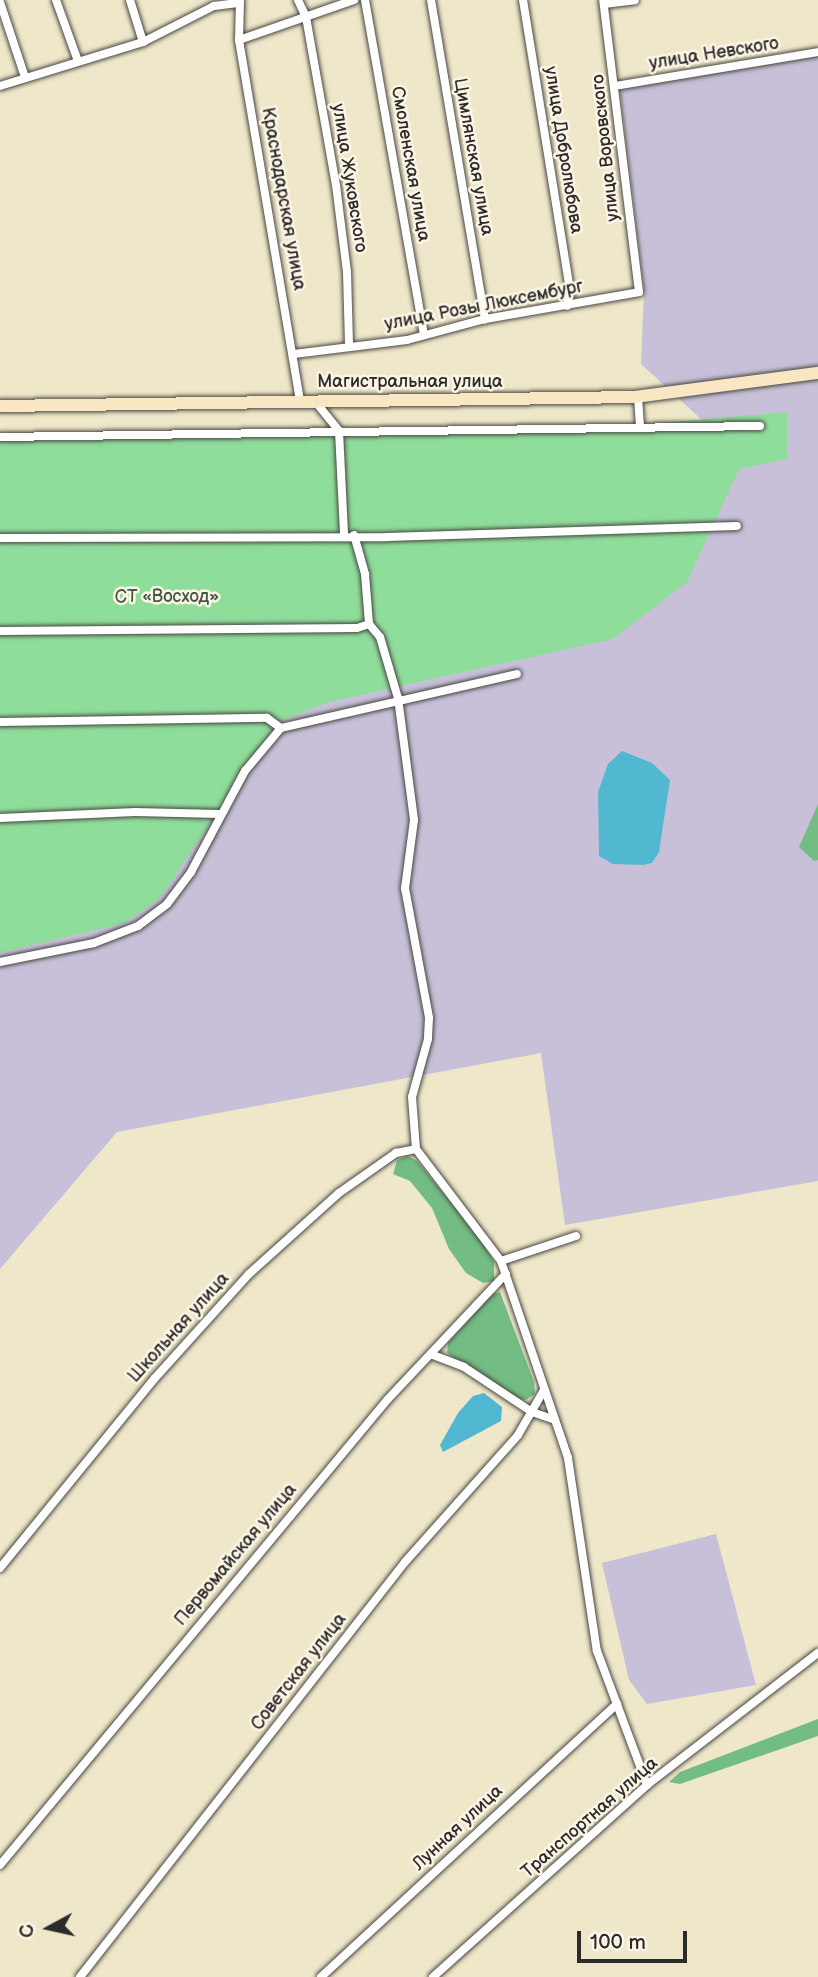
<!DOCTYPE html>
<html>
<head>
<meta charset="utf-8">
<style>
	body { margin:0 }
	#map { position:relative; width:818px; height:1977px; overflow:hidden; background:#efe7c9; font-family:"Balsamiq Sans",sans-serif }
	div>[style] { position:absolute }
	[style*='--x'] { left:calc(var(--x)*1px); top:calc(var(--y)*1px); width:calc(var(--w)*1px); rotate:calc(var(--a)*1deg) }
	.industrial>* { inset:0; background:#c8c0d8 }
	.green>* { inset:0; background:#8fdd9b }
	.forest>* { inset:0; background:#73bc83 }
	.water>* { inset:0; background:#52b7d0 }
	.roads { filter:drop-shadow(0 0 2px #484743) drop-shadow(0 0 2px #484743) }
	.minor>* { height:8px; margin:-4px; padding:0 4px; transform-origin:4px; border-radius:4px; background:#fff }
	.secondary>* { height:12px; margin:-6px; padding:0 6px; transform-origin:6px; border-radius:6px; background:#f9e7c3 }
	span { translate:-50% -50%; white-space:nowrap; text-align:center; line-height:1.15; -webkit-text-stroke:5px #fcf5e5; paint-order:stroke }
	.street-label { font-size:18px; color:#2b2b2b }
	.park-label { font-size:18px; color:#445847 }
	.north { position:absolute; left:14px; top:1893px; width:70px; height:70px; -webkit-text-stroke:5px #fcf5e5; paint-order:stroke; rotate:262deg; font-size:19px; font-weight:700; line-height:28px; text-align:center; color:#2b2b2b }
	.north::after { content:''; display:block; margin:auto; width:24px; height:32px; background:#2b2b2b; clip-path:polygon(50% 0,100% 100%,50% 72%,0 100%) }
	.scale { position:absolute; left:577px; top:1931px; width:110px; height:32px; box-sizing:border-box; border:4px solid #2b2b2b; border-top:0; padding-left:9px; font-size:21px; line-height:24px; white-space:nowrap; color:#2b2b2b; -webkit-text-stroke:5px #fcf5e5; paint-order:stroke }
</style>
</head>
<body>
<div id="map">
	<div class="industrial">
		<div style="clip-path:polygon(818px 52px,818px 1181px,565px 1225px,541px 1053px,117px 1132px,0 1269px,0 924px,275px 695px,738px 453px,641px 364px,644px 289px,620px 90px)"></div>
		<div style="clip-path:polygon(716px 1534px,756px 1685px,647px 1704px,629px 1680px,602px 1563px)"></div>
	</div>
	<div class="green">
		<div style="clip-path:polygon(787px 412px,787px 459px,739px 469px,687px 582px,613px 639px,329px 702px,276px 723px,161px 897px,124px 923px,0 953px,0 433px,649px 424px)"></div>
	</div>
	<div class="forest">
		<div style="clip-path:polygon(818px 804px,818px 860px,814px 861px,799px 847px)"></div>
		<div style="clip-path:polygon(408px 1156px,417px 1161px,478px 1236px,494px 1262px,494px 1281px,483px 1283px,466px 1273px,449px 1249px,432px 1208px,410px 1181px,393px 1174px,397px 1160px)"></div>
		<div style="clip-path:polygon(500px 1292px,534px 1382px,535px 1394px,526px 1400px,513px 1398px,447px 1353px,448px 1343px,492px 1294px)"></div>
		<div style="clip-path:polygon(818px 1719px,818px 1736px,680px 1784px,669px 1782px,680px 1772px)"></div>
	</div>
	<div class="water">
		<div style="clip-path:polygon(622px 751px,652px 763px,670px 780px,659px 852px,652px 863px,643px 865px,613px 864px,599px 856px,598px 792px,608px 764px)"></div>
		<div style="clip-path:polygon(484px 1393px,502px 1407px,501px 1421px,443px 1452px,440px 1445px,458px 1413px,473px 1396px)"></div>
	</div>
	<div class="roads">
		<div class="minor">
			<div style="--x:56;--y:0;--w:65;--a:70.2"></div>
			<div style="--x:130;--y:0;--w:44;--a:72.8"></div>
			<div style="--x:240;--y:0;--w:40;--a:91.4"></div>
			<div style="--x:239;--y:40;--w:366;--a:80.4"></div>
			<div style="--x:298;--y:0;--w:19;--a:65"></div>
			<div style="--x:306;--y:17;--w:171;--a:79.9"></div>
			<div style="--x:336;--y:185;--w:88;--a:82.8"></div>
			<div style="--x:347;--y:272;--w:72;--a:88.4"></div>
			<div style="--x:365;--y:0;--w:340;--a:80"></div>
			<div style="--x:431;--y:0;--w:324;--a:80.4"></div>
			<div style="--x:523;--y:0;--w:295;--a:80.8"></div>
			<div style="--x:570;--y:291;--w:15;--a:101"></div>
			<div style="--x:0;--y:2;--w:79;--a:71.6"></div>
			<div style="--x:604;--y:4;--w:31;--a:-7"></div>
			<div style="--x:239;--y:40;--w:122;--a:-19.2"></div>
			<div style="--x:0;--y:86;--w:150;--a:-17.1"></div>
			<div style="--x:143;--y:42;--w:80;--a:-26.9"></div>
			<div style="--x:214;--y:6;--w:24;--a:-7"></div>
			<div style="--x:615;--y:86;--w:206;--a:-9.5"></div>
			<div style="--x:294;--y:354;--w:114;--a:-7.1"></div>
			<div style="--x:407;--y:340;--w:81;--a:-15.1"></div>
			<div style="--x:485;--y:319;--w:156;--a:-9.9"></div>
			<div style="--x:639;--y:292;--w:294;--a:-97"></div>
			<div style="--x:638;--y:397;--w:29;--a:86"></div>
			<div style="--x:314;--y:400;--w:40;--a:51"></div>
			<div style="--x:339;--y:431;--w:104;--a:87.2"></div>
			<div style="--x:0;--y:437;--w:760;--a:-0.83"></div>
			<div style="--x:354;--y:535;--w:41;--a:74.2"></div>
			<div style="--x:365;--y:574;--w:50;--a:85.4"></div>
			<div style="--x:369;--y:624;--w:17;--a:50"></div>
			<div style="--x:380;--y:637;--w:64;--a:73.6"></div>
			<div style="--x:398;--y:698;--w:123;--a:82.5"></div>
			<div style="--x:414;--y:820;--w:69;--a:97.5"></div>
			<div style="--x:405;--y:888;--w:132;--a:79.5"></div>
			<div style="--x:429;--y:1018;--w:21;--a:93"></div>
			<div style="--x:428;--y:1039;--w:60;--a:105.4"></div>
			<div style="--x:412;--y:1097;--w:52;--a:85.6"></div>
			<div style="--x:416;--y:1149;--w:141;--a:52.8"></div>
			<div style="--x:501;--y:1261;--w:208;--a:71.2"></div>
			<div style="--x:568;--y:1458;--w:195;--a:81.5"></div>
			<div style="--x:597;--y:1651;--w:143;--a:69.5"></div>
			<div style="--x:0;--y:538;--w:387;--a:-0.1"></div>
			<div style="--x:387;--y:537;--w:350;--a:-1.8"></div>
			<div style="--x:0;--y:631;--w:357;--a:-0.5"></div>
			<div style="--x:357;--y:628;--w:13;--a:-18"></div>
			<div style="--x:0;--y:722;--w:267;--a:-0.9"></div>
			<div style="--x:267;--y:718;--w:17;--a:36"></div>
			<div style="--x:0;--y:818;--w:135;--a:-2.5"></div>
			<div style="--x:135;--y:812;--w:85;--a:1.3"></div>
			<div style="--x:0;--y:962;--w:96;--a:-11.4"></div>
			<div style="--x:94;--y:943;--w:47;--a:-21.1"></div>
			<div style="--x:138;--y:926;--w:36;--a:-37"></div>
			<div style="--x:167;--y:904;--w:40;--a:-53"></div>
			<div style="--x:191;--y:872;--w:115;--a:-61.9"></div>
			<div style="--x:245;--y:771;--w:56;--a:-50.1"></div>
			<div style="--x:281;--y:728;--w:242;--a:-12.9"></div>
			<div style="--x:501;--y:1261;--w:79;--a:-18.4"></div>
			<div style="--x:433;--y:1355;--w:33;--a:21"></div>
			<div style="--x:464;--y:1367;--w:82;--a:33.5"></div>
			<div style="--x:532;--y:1412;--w:24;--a:19"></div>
			<div style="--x:0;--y:1568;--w:245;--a:-50.8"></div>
			<div style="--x:155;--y:1378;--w:140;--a:-47.9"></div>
			<div style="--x:249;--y:1274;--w:121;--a:-42"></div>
			<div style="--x:339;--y:1193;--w:70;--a:-35.1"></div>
			<div style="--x:396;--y:1153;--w:20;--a:-11"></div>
			<div style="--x:0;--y:1865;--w:606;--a:-50.22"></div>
			<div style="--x:388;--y:1399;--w:172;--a:-46.7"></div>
			<div style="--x:80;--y:1977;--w:527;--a:-51.93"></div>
			<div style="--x:405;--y:1562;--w:170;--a:-48.3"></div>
			<div style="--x:518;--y:1435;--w:52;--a:-60"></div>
			<div style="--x:321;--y:1977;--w:403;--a:-42.7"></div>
			<div style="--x:433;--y:1977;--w:288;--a:-41.9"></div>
			<div style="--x:647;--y:1785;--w:216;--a:-37.7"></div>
		</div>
		<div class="secondary">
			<div style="--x:0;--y:406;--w:635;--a:-0.81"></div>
			<div style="--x:635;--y:397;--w:185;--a:-7.5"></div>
		</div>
	</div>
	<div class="street-label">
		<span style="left:714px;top:54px;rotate:-9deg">улица Невского</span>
		<span style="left:606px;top:148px;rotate:-96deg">улица Воровского</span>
		<span style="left:563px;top:150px;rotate:81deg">улица Добролюбова</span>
		<span style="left:473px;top:157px;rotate:80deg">Цимлянская улица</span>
		<span style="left:410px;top:164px;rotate:80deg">Смоленская улица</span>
		<span style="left:349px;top:178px;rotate:81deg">улица Жуковского</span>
		<span style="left:283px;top:199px;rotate:80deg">Краснодарская улица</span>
		<span style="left:484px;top:306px;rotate:-11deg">улица Розы Люксембург</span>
		<span style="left:410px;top:382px">Магистральная улица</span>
		<span style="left:179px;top:1328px;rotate:-48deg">Школьная улица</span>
		<span style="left:236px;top:1555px;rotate:-50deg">Первомайская улица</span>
		<span style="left:299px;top:1672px;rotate:-52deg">Советская улица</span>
		<span style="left:590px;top:1818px;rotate:-41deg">Транспортная улица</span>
		<span style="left:458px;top:1828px;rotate:-43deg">Лунная улица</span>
	</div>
	<div class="park-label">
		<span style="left:167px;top:597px">СТ «Восход»</span>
	</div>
	<div class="north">С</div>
	<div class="scale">100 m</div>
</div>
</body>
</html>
